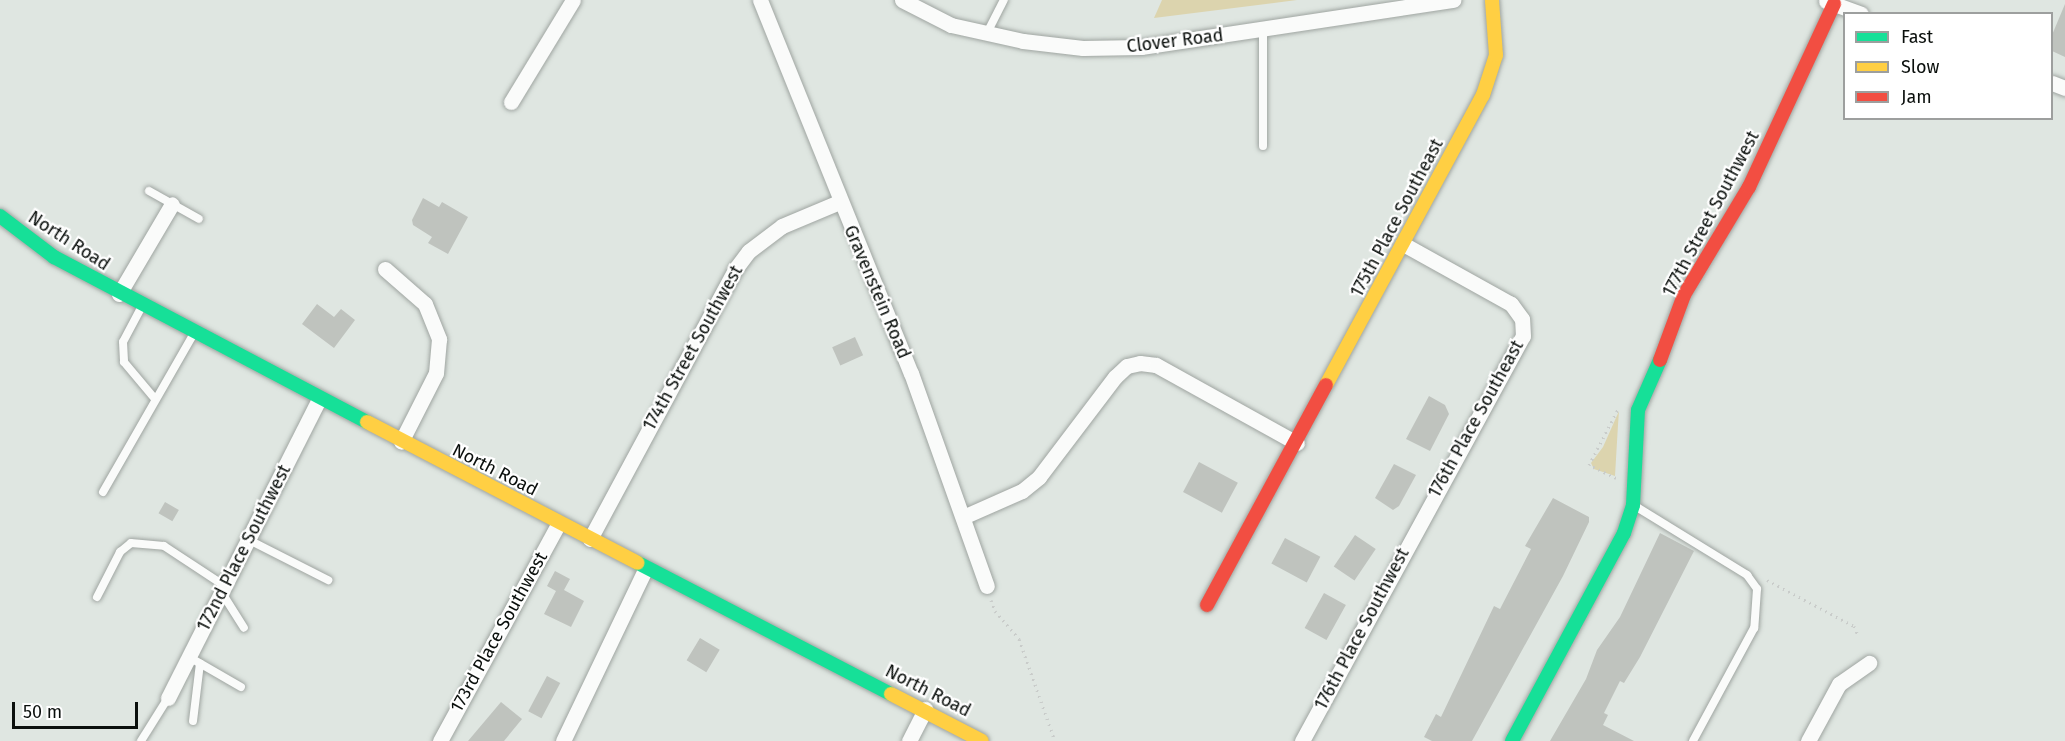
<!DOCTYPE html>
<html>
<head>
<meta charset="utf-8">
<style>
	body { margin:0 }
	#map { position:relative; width:2065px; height:741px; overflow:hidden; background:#dfe6e1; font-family:"Fira Sans",sans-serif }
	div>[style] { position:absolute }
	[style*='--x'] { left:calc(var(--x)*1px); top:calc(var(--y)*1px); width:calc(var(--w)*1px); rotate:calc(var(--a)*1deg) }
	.green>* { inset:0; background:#dcd4ae }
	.building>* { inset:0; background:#bfc3be; transform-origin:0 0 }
	.path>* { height:3px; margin-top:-1.5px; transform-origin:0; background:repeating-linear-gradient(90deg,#c9ccca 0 1.5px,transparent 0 6px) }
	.roads { filter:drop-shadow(0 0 2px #9fa5a1) drop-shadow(0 0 2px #9fa5a1) }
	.lane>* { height:8px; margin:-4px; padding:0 4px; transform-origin:4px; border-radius:4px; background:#fafbfa }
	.street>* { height:15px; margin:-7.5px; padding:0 7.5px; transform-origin:7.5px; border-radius:7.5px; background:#fafbfa }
	.fast>* { height:14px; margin:-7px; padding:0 7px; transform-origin:7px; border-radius:7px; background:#16e098 }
	.slow>* { height:14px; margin:-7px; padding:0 7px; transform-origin:7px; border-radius:7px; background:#ffcf43 }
	.jam>* { height:14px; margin:-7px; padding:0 7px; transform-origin:7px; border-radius:7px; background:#f24e42 }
	span { translate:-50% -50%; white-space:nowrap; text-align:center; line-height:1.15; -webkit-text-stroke:4.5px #fff; paint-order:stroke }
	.street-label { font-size:18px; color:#0a0f0c }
	.legend { position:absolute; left:1843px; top:12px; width:210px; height:108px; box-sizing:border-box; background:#fff; border:2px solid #9d9f9e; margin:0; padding:8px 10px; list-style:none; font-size:18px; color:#0a0f0c }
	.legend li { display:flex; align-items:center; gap:12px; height:30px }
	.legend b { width:30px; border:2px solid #9d9f9e }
	.scale { position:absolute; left:12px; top:702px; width:126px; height:27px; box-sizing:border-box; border:3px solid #0a0f0c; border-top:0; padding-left:8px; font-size:18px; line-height:21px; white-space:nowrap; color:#0a0f0c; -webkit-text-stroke:4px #fff; paint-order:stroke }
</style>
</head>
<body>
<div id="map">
	<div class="green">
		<div style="clip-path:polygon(1162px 0,1297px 0,1154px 18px)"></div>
		<div style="clip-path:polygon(1619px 411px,1618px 425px,1615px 476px,1594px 469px,1591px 463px,1603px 447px)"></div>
	</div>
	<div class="building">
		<div style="clip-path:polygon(2065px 4px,2065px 57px,2052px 51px,2052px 35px)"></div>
		<div style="clip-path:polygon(423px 198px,439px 207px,442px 202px,468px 217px,448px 254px,428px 243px,432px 237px,413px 225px,412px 220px)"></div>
		<div style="clip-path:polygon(317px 304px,334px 317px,341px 309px,355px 320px,334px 348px,302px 324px)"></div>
		<div style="left:855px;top:337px;width:20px;height:25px;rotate:66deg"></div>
		<div style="clip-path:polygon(1429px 396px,1445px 405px,1449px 414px,1430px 451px,1406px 439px)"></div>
		<div style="left:1199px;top:462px;width:44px;height:34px;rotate:28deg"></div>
		<div style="clip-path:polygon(1394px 464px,1416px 475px,1399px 506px,1393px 510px,1375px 498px)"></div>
		<div style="clip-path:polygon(1553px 498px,1589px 517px,1589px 522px,1563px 576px,1472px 741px,1432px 741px,1424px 737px,1436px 714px,1441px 717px,1494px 606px,1500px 609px,1531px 549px,1525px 546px)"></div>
		<div style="left:165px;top:502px;width:16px;height:13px;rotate:30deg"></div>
		<div style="clip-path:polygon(1660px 533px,1694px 551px,1640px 657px,1624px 683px,1620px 681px,1604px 713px,1608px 715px,1603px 725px,1634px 741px,1550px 741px,1586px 679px,1597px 650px,1620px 617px)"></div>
		<div style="left:1355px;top:535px;width:25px;height:38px;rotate:34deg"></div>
		<div style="left:1285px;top:538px;width:40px;height:29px;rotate:28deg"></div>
		<div style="clip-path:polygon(555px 571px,570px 579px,564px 590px,584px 601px,571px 627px,544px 614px,556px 591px,547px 586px)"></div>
		<div style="left:1324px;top:593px;width:25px;height:40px;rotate:29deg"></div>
		<div style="left:700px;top:638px;width:23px;height:26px;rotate:31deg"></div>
		<div style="left:547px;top:676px;width:15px;height:40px;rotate:28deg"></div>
		<div style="clip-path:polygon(501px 702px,522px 719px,504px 741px,468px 741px)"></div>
	</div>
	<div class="path">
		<div style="--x:1616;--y:478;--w:30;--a:-154"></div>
		<div style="--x:1589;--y:465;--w:63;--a:-62.6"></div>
		<div style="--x:1767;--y:580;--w:98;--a:27.9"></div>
		<div style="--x:1854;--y:626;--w:8;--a:67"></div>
		<div style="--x:991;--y:600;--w:12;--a:70"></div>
		<div style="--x:995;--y:611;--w:37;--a:49"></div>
		<div style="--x:1019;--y:639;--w:108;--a:70.6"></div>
	</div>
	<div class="roads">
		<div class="lane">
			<div style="--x:1263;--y:29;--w:117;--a:90"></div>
			<div style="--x:987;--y:33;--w:37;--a:-63"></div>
			<div style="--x:149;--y:191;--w:57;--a:29.2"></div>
			<div style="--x:141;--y:308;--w:38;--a:118"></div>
			<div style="--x:123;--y:342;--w:20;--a:87"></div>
			<div style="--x:124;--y:362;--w:48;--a:50"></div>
			<div style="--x:103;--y:492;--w:181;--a:-60.2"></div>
			<div style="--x:1635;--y:506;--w:132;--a:31.6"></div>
			<div style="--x:1747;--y:575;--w:17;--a:54"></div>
			<div style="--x:1757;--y:589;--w:39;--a:94"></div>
			<div style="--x:1754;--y:628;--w:128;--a:118.4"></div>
			<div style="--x:249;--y:540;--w:89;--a:26.9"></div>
			<div style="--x:222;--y:593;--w:41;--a:57.8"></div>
			<div style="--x:97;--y:597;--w:51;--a:-62.9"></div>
			<div style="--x:120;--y:552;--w:14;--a:-39"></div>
			<div style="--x:131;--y:543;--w:33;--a:5"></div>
			<div style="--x:164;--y:546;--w:73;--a:33.3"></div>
			<div style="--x:189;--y:657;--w:60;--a:30"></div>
			<div style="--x:193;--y:721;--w:58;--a:-83.1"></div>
			<div style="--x:141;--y:741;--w:51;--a:-57.9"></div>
		</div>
		<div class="street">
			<div style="--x:760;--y:0;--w:402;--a:68"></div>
			<div style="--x:911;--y:373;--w:226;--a:70.4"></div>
			<div style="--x:902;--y:0;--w:55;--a:27"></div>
			<div style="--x:951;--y:25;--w:74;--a:12.5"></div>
			<div style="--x:1023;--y:41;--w:60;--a:6.7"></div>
			<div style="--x:1083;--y:48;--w:58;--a:-1"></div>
			<div style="--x:1141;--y:47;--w:316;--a:-8.6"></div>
			<div style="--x:1826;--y:1;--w:37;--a:20"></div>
			<div style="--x:2052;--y:83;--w:14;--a:21"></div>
			<div style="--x:511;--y:102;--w:119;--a:-58.7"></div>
			<div style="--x:385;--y:269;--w:53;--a:41.2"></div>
			<div style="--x:425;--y:304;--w:38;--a:68"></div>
			<div style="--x:439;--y:339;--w:34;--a:95"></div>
			<div style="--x:436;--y:373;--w:77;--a:116.9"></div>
			<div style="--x:119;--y:294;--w:104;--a:-59.5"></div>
			<div style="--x:963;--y:517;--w:64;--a:-23.8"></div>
			<div style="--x:1022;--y:491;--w:22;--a:-39"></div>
			<div style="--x:1039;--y:477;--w:126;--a:-52.8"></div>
			<div style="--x:1115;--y:377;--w:16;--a:-43"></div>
			<div style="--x:1127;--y:366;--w:13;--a:-13"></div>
			<div style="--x:1140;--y:363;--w:16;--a:7"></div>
			<div style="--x:1156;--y:365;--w:161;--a:29"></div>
			<div style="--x:590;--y:539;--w:308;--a:-61.7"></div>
			<div style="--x:736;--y:268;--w:21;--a:-53"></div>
			<div style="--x:749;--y:251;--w:41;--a:-37.1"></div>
			<div style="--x:782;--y:226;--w:62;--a:-22.8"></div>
			<div style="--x:168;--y:698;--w:335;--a:-63.2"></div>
			<div style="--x:440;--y:741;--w:248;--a:-61.4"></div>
			<div style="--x:563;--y:741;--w:192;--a:-64.4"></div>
			<div style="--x:909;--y:741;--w:36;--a:-63"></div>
			<div style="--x:1302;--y:741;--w:461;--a:-61.4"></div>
			<div style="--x:1523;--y:336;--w:17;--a:-93"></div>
			<div style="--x:1522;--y:319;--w:19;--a:-126"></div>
			<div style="--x:1511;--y:304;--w:124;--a:-150.9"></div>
			<div style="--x:1808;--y:741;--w:65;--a:-61.5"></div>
			<div style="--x:1839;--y:684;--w:37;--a:-35"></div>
		</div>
		<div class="fast">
			<div style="--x:0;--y:216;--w:68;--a:37.2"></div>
			<div style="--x:54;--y:257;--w:354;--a:27.8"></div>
			<div style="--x:638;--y:563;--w:285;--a:27.4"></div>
			<div style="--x:1512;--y:741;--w:236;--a:-61.7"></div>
			<div style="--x:1624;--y:533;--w:29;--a:-72"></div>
			<div style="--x:1633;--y:505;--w:95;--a:-87"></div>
			<div style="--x:1638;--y:410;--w:55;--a:-66.3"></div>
		</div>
		<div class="slow">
			<div style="--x:1326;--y:385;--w:330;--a:-61.6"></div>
			<div style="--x:1483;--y:95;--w:42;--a:-72"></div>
			<div style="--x:1496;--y:55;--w:55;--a:-94.2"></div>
			<div style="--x:367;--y:422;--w:305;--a:27.5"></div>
			<div style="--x:891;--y:694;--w:102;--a:27.3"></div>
		</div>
		<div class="jam">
			<div style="--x:1660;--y:360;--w:69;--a:-69.7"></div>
			<div style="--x:1684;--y:295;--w:126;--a:-59"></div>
			<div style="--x:1749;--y:187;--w:202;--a:-65.1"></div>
			<div style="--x:1207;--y:605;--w:250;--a:-61.6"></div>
		</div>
	</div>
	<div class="street-label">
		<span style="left:1175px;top:41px;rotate:-7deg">Clover Road</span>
		<span style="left:1711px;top:214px;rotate:-62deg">177th Street Southwest</span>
		<span style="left:1397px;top:218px;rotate:-62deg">175th Place Southeast</span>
		<span style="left:69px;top:241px;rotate:33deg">North Road</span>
		<span style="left:877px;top:292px;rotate:67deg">Gravenstein Road</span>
		<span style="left:693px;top:348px;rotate:-61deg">174th Street Southwest</span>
		<span style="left:1476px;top:419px;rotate:-61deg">176th Place Southeast</span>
		<span style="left:495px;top:470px;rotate:27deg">North Road</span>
		<span style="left:244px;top:548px;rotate:-63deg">172nd Place Southwest</span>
		<span style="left:1362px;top:629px;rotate:-62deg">176th Place Southwest</span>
		<span style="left:499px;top:632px;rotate:-61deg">173rd Place Southwest</span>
		<span style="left:928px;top:691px;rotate:27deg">North Road</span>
	</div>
	<ul class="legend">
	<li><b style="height:8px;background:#16e098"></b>Fast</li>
	<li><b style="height:8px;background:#ffcf43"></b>Slow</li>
	<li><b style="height:8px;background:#f24e42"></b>Jam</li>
	</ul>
	<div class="scale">50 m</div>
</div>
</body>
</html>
